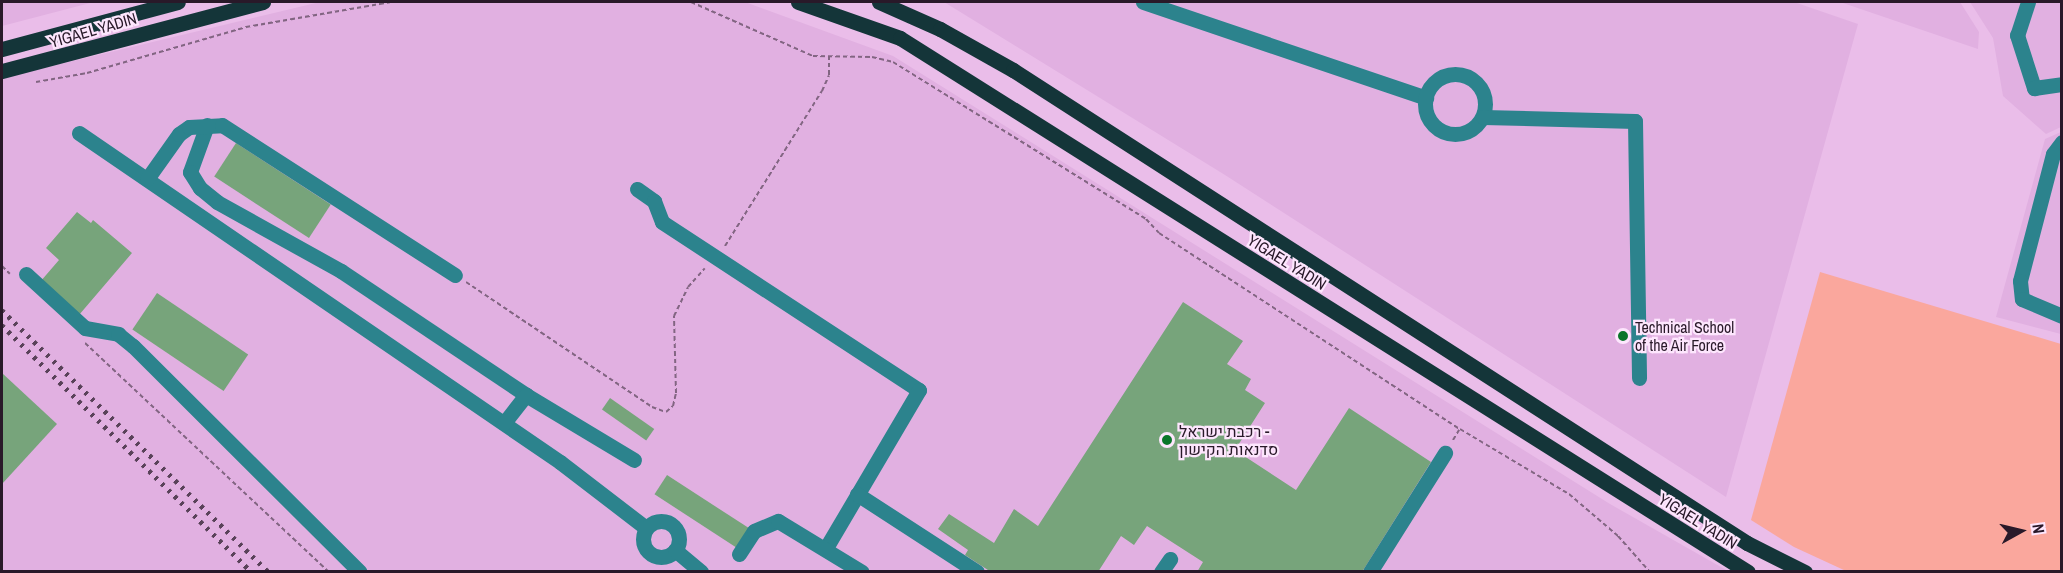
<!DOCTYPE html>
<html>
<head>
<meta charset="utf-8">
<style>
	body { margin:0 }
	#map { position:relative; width:2063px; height:573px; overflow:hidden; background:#eabde9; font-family:"Archivo Narrow",Heebo,sans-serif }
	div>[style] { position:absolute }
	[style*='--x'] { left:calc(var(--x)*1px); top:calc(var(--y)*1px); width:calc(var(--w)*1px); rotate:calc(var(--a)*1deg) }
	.built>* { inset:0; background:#e1b0e1 }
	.green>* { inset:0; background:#faa79d }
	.building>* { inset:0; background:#77a47b; transform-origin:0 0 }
	.path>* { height:2px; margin-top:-1px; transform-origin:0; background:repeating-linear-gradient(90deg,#826582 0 4.5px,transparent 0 7.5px) }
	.minor>* { height:15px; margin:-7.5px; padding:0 7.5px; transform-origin:7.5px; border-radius:7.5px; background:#2c838d }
	.minor>.ring { margin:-7.5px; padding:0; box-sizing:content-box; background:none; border:15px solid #2c838d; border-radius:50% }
	.major>* { height:15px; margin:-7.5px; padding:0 7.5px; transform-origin:7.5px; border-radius:7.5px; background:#143539 }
	.rail>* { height:4.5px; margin-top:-2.25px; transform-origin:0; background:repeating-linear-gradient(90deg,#594259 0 3px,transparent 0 9px) }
	.dots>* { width:16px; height:16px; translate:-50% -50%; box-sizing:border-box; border:3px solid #fde6fd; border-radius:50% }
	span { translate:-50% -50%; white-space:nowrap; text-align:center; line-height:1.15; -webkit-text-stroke:4.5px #fde6fd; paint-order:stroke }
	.street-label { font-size:16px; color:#291929 }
	.poi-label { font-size:16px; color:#291929 }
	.left { translate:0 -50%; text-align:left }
	.frame { position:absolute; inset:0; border:3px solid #291929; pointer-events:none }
	.north { position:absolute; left:1991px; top:501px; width:60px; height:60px; -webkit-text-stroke:4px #fde6fd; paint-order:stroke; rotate:82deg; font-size:16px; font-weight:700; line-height:24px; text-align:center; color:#291929 }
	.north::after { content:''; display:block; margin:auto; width:21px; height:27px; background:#291929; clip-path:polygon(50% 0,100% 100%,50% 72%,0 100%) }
</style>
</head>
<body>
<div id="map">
	<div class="built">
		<div style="clip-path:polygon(2px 2px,94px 2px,2px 26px)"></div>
		<div style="clip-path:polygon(320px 2px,745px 2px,893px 56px,1610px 504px,1728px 571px,2px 571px,2px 78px)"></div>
		<div style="clip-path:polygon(944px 2px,1794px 2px,1858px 24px,1726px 497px,1225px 175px)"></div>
		<div style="clip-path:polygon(1840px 2px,1960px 2px,1979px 32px,1978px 49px)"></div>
		<div style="clip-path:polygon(1970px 2px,2061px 2px,2061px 127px,2046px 134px,2003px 96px,1993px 38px)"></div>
		<div style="clip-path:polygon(2061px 132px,2061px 334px,1996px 317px,2045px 139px)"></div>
	</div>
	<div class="green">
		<div style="clip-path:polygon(1820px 272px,2061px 344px,2061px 571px,1846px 571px,1794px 547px,1751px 520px)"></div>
	</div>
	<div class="building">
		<div style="left:236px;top:143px;width:113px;height:40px;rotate:33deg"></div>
		<div style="clip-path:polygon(77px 212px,91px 223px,93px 220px,132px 253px,79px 315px,40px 282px,59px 260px,46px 248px)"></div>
		<div style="left:157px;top:293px;width:110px;height:44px;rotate:34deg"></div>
		<div style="clip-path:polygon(1183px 302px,1243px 341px,1227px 364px,1251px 379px,1245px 390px,1265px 403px,1235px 450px,1296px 490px,1349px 408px,1431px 462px,1362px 572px,1197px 572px,1203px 562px,1147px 526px,1134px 545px,1121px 536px,1098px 572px,991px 572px,965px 555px,968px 550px,938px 529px,949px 514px,994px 543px,1014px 509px,1038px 526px)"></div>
		<div style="clip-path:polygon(2px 373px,57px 424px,2px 484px)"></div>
		<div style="left:610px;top:398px;width:54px;height:14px;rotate:35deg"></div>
		<div style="left:667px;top:475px;width:98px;height:23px;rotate:33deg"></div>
	</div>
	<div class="path">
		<div style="--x:691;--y:2;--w:133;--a:23.9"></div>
		<div style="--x:813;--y:56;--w:59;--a:1"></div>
		<div style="--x:872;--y:57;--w:22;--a:13"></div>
		<div style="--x:893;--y:62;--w:298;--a:31.8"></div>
		<div style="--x:1146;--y:219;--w:19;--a:47"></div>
		<div style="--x:1159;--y:233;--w:359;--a:33.1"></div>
		<div style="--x:1460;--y:429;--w:127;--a:30.8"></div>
		<div style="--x:1569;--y:494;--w:65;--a:40.6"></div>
		<div style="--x:1618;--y:536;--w:48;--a:48.4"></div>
		<div style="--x:36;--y:82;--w:52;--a:-10"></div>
		<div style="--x:87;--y:73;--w:166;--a:-16.1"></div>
		<div style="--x:246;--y:27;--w:146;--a:-9.8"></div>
		<div style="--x:725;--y:246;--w:183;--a:-58"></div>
		<div style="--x:822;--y:91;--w:17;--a:-66"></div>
		<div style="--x:829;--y:75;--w:19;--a:-90"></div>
		<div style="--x:2;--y:266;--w:11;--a:45"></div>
		<div style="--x:466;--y:282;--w:224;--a:33.9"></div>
		<div style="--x:652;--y:407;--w:15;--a:20"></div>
		<div style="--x:666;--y:412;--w:9;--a:-41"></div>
		<div style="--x:673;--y:406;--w:13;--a:-77"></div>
		<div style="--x:676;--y:393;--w:77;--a:-91.5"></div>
		<div style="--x:674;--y:316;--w:32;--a:-64"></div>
		<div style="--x:688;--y:287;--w:25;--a:-48"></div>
		<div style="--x:85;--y:343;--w:335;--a:43.2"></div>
		<div style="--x:1453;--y:440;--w:12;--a:-59"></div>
	</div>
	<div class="minor">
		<div style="--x:1143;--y:2;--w:299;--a:18.7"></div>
		<div style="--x:2028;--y:2;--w:35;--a:108"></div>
		<div style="--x:2017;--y:35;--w:56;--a:72.2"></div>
		<div style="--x:2034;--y:88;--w:28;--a:-8"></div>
		<div class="ring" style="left:1425px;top:74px;width:45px;height:45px"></div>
		<div style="--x:1483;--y:117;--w:152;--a:1.5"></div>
		<div style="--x:1635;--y:121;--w:257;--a:89.1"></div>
		<div style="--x:207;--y:125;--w:50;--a:109.9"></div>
		<div style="--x:190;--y:172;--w:19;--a:58"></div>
		<div style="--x:200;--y:188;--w:22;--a:39"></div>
		<div style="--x:217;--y:202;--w:142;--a:29.1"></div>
		<div style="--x:341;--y:271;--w:223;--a:33.8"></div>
		<div style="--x:526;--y:395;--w:126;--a:31"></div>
		<div style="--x:79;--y:133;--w:583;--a:34.37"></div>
		<div style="--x:560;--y:462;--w:108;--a:37.5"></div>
		<div style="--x:2062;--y:142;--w:15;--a:127"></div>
		<div style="--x:2053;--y:154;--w:131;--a:104.6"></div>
		<div style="--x:2020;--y:281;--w:18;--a:84"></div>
		<div style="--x:2022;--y:299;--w:43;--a:23"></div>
		<div style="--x:147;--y:179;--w:55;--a:-54.6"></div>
		<div style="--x:179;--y:134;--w:12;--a:-35"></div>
		<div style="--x:189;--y:127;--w:33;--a:-3"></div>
		<div style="--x:222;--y:125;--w:277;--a:32.8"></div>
		<div style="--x:637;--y:189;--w:21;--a:35"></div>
		<div style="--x:654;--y:201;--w:22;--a:69"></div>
		<div style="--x:662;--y:222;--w:307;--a:33.2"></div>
		<div style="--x:919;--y:390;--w:183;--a:120.5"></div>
		<div style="--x:26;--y:274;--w:80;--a:42.5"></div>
		<div style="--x:85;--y:328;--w:34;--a:10"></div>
		<div style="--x:118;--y:334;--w:19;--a:39"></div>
		<div style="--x:133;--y:346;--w:320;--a:44.9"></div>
		<div style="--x:504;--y:423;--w:36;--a:-52"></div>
		<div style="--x:857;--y:494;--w:143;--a:33"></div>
		<div class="ring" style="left:643px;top:521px;width:21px;height:21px"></div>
		<div style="--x:675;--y:550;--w:34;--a:40"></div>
		<div style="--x:739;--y:554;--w:27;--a:-57"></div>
		<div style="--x:754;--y:531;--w:26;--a:-23"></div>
		<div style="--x:778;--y:521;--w:98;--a:31.3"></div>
		<div style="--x:1161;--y:572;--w:16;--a:-55"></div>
		<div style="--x:1370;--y:572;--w:141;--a:-57.8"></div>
	</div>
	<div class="major">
		<div style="--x:798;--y:2;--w:108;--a:19.4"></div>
		<div style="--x:900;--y:38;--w:1002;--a:32.2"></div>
		<div style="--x:879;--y:2;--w:67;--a:23.9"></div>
		<div style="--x:940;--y:29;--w:84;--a:29.3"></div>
		<div style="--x:1013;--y:70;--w:873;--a:32.8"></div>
		<div style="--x:1747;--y:543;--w:65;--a:26.6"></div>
		<div style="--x:2;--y:49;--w:182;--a:-15"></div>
		<div style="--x:2;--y:71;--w:270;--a:-14.8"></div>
	</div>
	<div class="rail">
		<div style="--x:2;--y:310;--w:374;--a:44.5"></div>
		<div style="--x:2;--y:325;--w:351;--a:44.7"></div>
	</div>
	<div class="dots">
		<div style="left:1623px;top:336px;background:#0a762a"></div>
		<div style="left:1167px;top:440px;background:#0a762a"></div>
	</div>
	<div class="street-label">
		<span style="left:93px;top:30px;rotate:-16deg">YIGAEL YADIN</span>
		<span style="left:1287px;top:262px;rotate:32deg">YIGAEL YADIN</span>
		<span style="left:1698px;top:521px;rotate:32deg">YIGAEL YADIN</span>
	</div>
	<div class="poi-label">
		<span class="left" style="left:1635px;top:336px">Technical School<br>of the Air Force</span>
		<span class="left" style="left:1179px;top:440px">רכבת ישראל -<br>סדנאות הקישון</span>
	</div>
	<div class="frame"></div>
	<div class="north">N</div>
</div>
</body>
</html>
